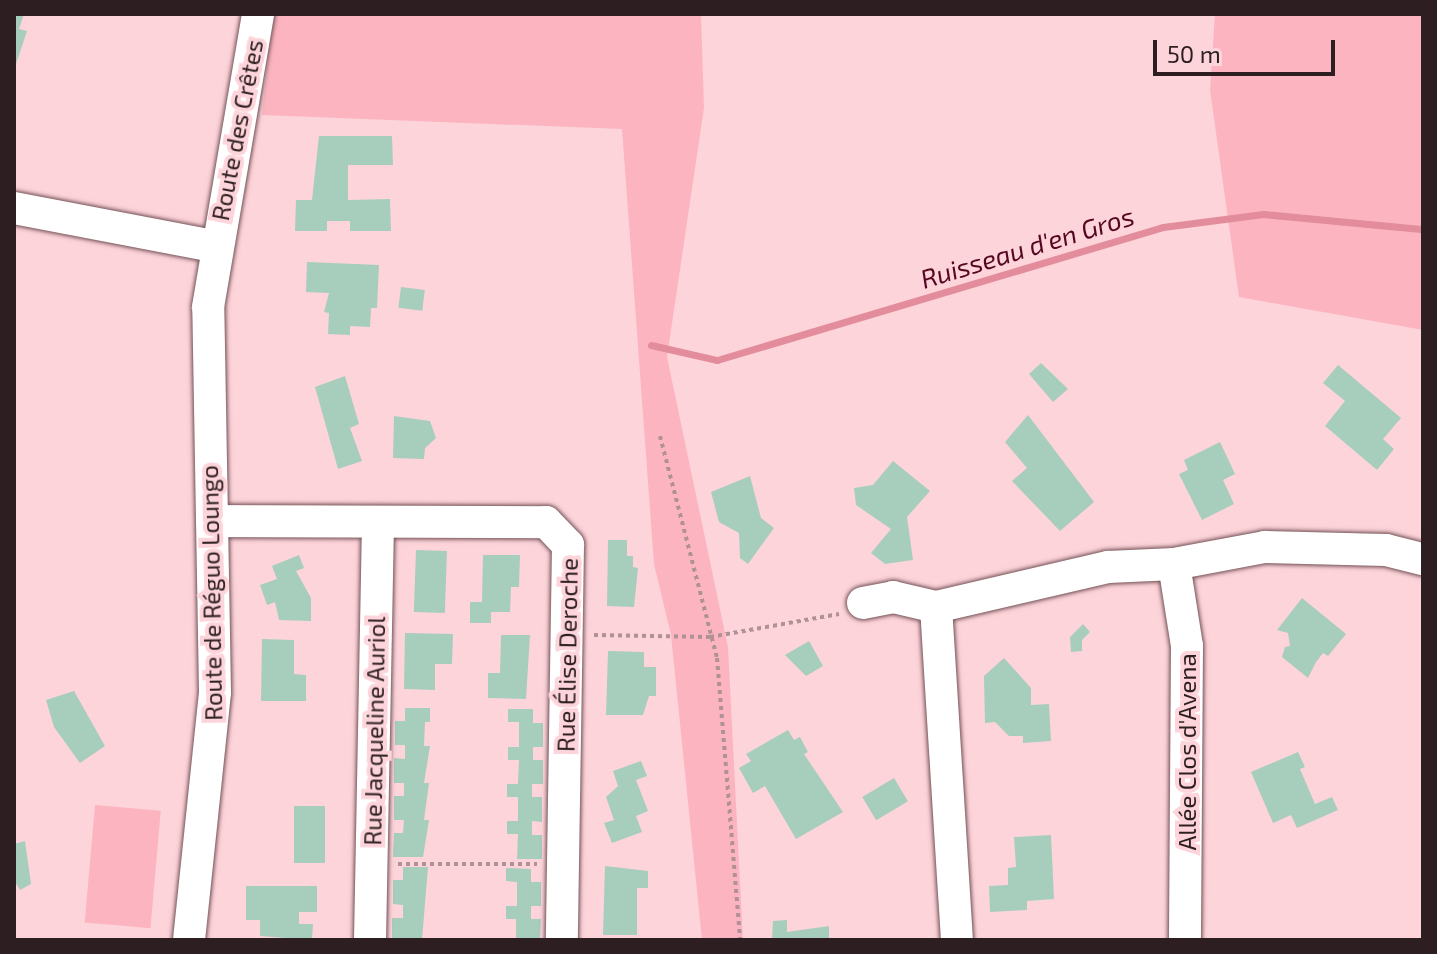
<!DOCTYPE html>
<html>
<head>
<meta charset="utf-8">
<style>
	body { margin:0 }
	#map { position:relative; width:1437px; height:954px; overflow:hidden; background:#fdd4da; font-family:"Exo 2",sans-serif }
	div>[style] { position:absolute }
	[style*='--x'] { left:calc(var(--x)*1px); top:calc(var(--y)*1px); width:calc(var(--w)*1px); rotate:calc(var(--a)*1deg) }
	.green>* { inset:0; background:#fcb5c0; transform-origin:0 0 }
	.stream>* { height:7px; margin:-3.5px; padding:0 3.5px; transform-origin:3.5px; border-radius:3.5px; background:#e38c9b }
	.building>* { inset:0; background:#a7cdbd; transform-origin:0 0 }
	.path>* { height:4px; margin-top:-2px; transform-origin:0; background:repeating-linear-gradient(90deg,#b09196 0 4px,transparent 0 8px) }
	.roads { filter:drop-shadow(0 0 2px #745257) drop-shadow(0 0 2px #745257) }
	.minor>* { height:32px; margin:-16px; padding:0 16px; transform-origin:16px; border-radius:16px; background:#fff }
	span { translate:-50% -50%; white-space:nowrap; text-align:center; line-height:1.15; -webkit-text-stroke:8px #fdd4da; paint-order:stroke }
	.street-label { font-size:24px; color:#2d1f21 }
	.water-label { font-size:26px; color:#550721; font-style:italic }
	.frame { position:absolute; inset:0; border:16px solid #2d1f21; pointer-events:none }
	.scale { position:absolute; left:1153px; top:40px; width:182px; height:36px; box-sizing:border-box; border:4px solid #2d1f21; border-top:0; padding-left:10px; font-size:24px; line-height:28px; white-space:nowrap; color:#2d1f21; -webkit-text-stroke:6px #fdd4da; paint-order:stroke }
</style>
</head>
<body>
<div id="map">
	<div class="green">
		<div style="clip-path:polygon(273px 14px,701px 14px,704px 108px,667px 357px,728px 647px,743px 940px,702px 940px,671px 635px,654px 564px,622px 129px,262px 115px)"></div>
		<div style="clip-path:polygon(1215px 14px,1423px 14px,1423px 330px,1239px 297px,1210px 90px)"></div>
		<div style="left:95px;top:805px;width:66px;height:118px;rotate:5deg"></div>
	</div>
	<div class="stream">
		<div style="--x:651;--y:345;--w:68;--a:12.8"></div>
		<div style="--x:717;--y:360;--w:465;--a:-16.6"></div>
		<div style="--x:1163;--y:227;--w:101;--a:-7.4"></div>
		<div style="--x:1263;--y:214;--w:161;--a:5.4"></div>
	</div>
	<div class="building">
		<div style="clip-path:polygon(14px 14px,24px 14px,19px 29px,27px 31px,15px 67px)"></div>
		<div style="clip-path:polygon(319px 136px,392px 136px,393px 165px,348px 165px,348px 200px,390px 199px,391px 231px,350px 231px,350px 221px,327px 221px,327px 231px,295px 231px,296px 200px,312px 200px)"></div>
		<div style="clip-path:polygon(307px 262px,379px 265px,377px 308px,371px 308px,370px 327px,350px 326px,350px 335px,328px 334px,329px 313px,324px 312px,329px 293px,306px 292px)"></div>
		<div style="left:401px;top:287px;width:24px;height:21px;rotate:7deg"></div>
		<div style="clip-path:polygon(1041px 363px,1068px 389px,1053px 402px,1029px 374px)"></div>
		<div style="clip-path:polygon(1338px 365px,1401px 418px,1383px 439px,1394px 449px,1377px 470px,1325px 426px,1345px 401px,1323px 383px)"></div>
		<div style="clip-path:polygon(345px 376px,359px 424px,350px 428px,362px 461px,338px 469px,315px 387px)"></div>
		<div style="clip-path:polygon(1028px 415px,1094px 502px,1060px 531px,1012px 481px,1027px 468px,1005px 442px)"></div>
		<div style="clip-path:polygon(394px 416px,430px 421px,436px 438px,425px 448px,424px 459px,393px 458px)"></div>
		<div style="clip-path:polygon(1220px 442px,1235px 474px,1223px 480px,1234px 504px,1202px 520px,1179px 474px,1188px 470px,1184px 460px)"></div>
		<div style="clip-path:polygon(893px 461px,930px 491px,907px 517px,913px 560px,885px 564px,871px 553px,891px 529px,856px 505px,854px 488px,873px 485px)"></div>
		<div style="clip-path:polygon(750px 476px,761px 518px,774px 528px,748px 564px,740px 558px,739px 533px,719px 522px,711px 492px)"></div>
		<div style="clip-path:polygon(608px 540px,627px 540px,627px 556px,633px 556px,633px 567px,638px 568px,634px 607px,607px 606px)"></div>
		<div style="left:416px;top:550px;width:31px;height:62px;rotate:2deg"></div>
		<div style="clip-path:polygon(299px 555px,304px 568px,296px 571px,311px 598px,311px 621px,279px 620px,275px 602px,267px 605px,260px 585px,277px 579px,272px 566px)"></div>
		<div style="clip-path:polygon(483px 555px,520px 555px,519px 587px,511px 587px,510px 612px,491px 612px,491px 623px,470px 623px,470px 602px,482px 602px)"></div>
		<div style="clip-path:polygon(1302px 598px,1346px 634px,1328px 656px,1323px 653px,1316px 662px,1308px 678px,1282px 657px,1285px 647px,1290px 646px,1288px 633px,1277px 630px)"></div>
		<div style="clip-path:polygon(1083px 624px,1090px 632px,1082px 640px,1082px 651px,1071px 652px,1070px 637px)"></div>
		<div style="clip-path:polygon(405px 633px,453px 634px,452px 664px,435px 664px,435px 690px,404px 689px)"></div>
		<div style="clip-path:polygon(501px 635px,530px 635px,526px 699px,488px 698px,488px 673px,500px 673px)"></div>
		<div style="clip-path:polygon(262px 639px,294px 640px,294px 674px,306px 675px,306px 701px,261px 701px)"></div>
		<div style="clip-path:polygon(809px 641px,823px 666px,806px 676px,785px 655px)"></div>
		<div style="clip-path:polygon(608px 651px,644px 652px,644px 667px,656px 667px,656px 696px,649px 696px,643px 715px,606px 715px)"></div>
		<div style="clip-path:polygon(1004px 658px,1031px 688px,1031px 705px,1049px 704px,1051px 741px,1023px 743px,1023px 736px,1009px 736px,995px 722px,985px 723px,984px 676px)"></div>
		<div style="clip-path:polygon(74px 691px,105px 746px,80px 763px,54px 727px,46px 700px)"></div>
		<div style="clip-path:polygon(405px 708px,430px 708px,430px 722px,425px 722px,424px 746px,430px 746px,424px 783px,429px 783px,424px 820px,429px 820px,423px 857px,393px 857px,394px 833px,403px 833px,404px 820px,394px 820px,394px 796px,404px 796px,404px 783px,394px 783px,394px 758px,405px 759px,405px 745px,395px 745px,395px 721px,405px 721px)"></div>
		<div style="clip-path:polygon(508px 709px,533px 709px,533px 723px,543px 723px,543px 747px,533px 747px,533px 760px,543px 760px,543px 784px,532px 784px,532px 797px,542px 797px,542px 822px,532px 821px,532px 835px,542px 835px,542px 859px,517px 859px,518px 834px,507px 834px,507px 821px,518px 821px,518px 797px,507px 797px,507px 784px,518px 784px,519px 760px,508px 760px,508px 747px,519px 747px,519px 722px,508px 722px)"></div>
		<div style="clip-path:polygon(788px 730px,794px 740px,800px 737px,808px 752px,804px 754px,843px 812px,796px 839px,765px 786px,753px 793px,739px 768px,751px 761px,746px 754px)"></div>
		<div style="clip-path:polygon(1298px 752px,1305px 767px,1300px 769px,1315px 804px,1332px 797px,1338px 810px,1297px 828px,1291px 815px,1273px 823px,1251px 772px)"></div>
		<div style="clip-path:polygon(641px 761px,647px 776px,636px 780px,648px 811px,636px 816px,642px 832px,612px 843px,604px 823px,614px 820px,606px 797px,618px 786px,613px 771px)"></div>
		<div style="left:894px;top:778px;width:27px;height:37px;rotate:59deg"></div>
		<div style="left:294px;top:806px;width:31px;height:57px"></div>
		<div style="clip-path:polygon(1051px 835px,1054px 899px,1027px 901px,1027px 910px,990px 912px,989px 886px,1008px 885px,1008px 868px,1016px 867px,1014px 837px)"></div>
		<div style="clip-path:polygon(25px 841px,31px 884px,20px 890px,15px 882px,14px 844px)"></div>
		<div style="clip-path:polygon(605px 866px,648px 871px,648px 888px,637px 888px,637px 935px,603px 935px)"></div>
		<div style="clip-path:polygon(403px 867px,428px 867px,422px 940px,392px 940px,392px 918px,403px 918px,403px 905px,393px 904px,393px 880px,403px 880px)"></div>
		<div style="clip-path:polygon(506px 868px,531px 869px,531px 882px,541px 882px,541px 906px,531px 906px,531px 919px,541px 919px,540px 940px,516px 940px,516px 919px,506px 919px,506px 906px,517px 906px,517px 882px,506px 881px)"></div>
		<div style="clip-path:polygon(246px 886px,317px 886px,317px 912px,299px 912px,299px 924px,313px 924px,312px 940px,260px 936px,260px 920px,246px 920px)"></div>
		<div style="clip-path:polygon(787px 920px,787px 932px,829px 926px,829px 940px,772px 940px,773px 921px)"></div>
	</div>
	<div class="path">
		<div style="--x:660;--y:436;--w:229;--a:75.6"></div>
		<div style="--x:717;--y:658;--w:283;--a:85.3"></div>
		<div style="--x:594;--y:635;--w:116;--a:1"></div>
		<div style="--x:710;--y:637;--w:131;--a:-10.1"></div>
		<div style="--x:398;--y:864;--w:139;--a:0"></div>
	</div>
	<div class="roads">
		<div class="minor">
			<div style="--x:14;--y:208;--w:204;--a:10.8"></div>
			<div style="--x:212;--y:521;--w:334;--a:0.2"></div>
			<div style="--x:546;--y:522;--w:32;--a:46"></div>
			<div style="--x:568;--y:545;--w:395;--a:90.9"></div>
			<div style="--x:1174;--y:564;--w:83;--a:81"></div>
			<div style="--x:1187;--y:646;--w:294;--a:90.4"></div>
			<div style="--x:863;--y:603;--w:31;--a:-11"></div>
			<div style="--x:893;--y:597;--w:44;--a:13.1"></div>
			<div style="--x:936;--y:607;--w:177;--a:-13.1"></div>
			<div style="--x:1108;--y:567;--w:66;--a:-2.6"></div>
			<div style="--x:1174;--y:564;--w:93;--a:-10.6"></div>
			<div style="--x:1265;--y:547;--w:121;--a:1.4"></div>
			<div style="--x:1386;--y:550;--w:38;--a:14"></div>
			<div style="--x:936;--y:607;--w:334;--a:86.4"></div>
			<div style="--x:189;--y:940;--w:249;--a:-84"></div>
			<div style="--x:215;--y:692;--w:385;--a:-91"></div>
			<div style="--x:208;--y:307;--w:297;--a:-80.3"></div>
			<div style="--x:370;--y:940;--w:418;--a:-88.9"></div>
		</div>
	</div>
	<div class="street-label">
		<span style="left:237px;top:130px;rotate:-79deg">Route des Crêtes</span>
		<span style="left:211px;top:593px;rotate:-91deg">Route de Réguo Loungo</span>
		<span style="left:567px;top:655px;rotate:-89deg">Rue Élise Deroche</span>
		<span style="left:374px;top:731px;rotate:-89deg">Rue Jacqueline Auriol</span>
		<span style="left:1187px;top:752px;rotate:-90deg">Allée Clos d'Avena</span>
	</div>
	<div class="water-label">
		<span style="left:1027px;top:247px;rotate:-17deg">Ruisseau d'en Gros</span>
	</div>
	<div class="frame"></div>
	<div class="scale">50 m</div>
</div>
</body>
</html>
